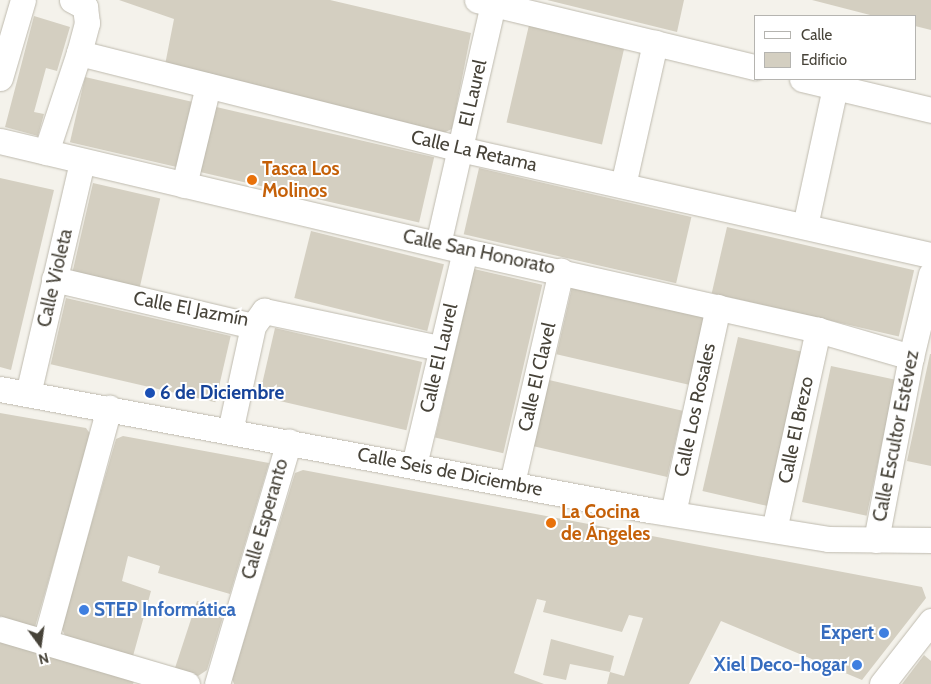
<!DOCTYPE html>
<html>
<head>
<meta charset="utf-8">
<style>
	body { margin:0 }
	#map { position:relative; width:931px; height:684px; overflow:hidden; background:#f4f2eb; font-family:Cabin,sans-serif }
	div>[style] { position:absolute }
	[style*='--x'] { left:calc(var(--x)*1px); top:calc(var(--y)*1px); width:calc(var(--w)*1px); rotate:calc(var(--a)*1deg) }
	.building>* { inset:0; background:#d4cfc1; transform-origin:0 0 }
	.roads { filter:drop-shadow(0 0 1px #bebaae) drop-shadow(0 0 1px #bebaae) }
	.minor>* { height:25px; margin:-12.5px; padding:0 12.5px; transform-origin:12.5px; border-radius:12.5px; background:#fff }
	.dots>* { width:14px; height:14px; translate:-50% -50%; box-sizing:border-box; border:2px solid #fff; border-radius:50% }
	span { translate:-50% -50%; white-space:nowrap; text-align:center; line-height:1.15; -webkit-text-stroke:4px #fff; paint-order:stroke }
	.street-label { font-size:19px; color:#474339 }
	.food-label { font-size:19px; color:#c56008; font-weight:700 }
	.left { translate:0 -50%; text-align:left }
	.transit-label { font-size:19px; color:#164399; font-weight:700 }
	.shop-label { font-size:19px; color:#366cbe; font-weight:700 }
	.right { translate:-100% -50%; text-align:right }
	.legend { position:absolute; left:754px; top:15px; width:162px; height:65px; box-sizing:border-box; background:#fff; border:1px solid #b5b4b0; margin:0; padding:6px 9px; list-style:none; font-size:15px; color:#474339 }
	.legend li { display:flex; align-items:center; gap:10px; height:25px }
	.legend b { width:25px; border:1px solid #b5b4b0 }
	.north { position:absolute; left:15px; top:619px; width:50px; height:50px; -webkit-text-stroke:4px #fff; paint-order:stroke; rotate:166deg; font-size:14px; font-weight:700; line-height:20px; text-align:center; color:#474339 }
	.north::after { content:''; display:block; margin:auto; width:18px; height:22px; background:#474339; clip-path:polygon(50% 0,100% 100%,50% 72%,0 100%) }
</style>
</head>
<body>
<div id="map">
	<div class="building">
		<div style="clip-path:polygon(119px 0,330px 0,471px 33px,452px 129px,439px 135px,164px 70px,174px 19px)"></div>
		<div style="clip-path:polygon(547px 0,684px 0,677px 32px)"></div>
		<div style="clip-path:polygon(812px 0,931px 0,931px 30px,915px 26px,915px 16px,874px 16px)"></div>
		<div style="clip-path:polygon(34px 16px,70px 27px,57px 71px,46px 68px,34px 112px,44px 114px,38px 136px,5px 127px)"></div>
		<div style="left:529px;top:25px;width:98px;height:100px;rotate:13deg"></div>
		<div style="left:85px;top:77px;width:114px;height:67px;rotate:13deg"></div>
		<div style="left:212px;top:106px;width:228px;height:67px;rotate:13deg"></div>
		<div style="left:479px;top:168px;width:218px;height:68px;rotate:13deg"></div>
		<div style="clip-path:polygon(0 178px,54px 190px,11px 370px,0 367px)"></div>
		<div style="left:93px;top:183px;width:69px;height:92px;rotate:13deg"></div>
		<div style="left:727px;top:227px;width:192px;height:68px;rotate:13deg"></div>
		<div style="left:311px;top:231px;width:137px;height:69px;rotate:14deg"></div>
		<div style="left:474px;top:269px;width:70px;height:173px;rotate:13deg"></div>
		<div style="left:572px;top:287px;width:137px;height:69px;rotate:13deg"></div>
		<div style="left:66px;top:298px;width:169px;height:68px;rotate:13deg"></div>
		<div style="left:275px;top:328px;width:151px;height:70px;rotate:13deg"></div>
		<div style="left:738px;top:337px;width:67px;height:158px;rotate:13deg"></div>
		<div style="clip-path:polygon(930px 354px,931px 354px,931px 466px,907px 461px)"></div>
		<div style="left:831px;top:366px;width:66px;height:139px;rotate:12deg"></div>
		<div style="left:549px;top:380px;width:137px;height:68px;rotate:13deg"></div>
		<div style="clip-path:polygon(0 413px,86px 428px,91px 435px,35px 627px,0 617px)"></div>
		<div style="clip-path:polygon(123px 436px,269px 463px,230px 594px,158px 573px,160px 566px,128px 556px,122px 581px,151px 591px,133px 656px,66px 637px,61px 628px,116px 439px)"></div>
		<div style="clip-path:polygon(303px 470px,922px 587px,926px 598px,862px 680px,721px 621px,689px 684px,607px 684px,610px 672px,624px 676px,643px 618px,629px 615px,622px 632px,543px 612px,546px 601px,537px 599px,514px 673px,544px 684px,234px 684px,232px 679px,295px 473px)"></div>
		<div style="clip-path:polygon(197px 601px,226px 607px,207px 670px,198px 676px,175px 668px)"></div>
		<div style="clip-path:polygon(0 639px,135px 679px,133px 684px,0 684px)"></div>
		<div style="clip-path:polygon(551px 639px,614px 656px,610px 672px,570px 664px,566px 680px,543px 675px)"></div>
		<div style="clip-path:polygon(924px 655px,931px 661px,931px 684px,902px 684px)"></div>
	</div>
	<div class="roads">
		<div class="minor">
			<div style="--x:72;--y:0;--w:15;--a:28"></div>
			<div style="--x:85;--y:7;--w:16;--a:83"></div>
			<div style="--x:87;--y:23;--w:31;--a:105"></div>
			<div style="--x:79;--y:53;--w:393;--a:14.1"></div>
			<div style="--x:460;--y:149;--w:483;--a:12.7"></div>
			<div style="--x:477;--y:0;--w:286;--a:13.6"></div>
			<div style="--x:0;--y:78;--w:81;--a:-73.6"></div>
			<div style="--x:802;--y:79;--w:133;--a:13.5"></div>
			<div style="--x:0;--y:141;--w:478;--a:13.3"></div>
			<div style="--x:465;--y:251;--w:362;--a:12.6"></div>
			<div style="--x:818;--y:330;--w:97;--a:16.2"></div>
			<div style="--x:46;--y:152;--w:104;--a:-71.6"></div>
			<div style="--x:184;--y:185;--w:102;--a:-76.4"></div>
			<div style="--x:623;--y:185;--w:146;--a:-77.3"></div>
			<div style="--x:805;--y:226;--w:142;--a:-77.8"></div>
			<div style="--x:438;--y:244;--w:250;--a:-77.1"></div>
			<div style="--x:54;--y:279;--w:204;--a:13.3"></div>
			<div style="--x:253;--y:326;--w:19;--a:-54"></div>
			<div style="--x:264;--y:311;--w:180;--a:11.9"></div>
			<div style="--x:0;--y:389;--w:660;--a:10.56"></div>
			<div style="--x:649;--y:510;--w:181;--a:9.2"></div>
			<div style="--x:828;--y:539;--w:103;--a:0.6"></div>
			<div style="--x:28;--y:394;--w:238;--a:-76.9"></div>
			<div style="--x:230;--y:431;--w:107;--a:-77.6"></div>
			<div style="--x:414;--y:465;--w:220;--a:-76.6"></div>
			<div style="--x:512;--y:483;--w:218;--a:-77"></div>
			<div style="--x:673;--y:513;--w:211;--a:-77.7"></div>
			<div style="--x:774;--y:530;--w:205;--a:-77.6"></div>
			<div style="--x:876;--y:540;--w:186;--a:-79.2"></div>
			<div style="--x:911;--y:357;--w:85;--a:-76.5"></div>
			<div style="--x:0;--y:629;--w:195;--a:16.4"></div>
			<div style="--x:45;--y:642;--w:243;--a:-74.7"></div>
			<div style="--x:217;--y:684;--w:253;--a:-73.5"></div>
			<div style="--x:882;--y:684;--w:80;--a:-52.1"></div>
		</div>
	</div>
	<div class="dots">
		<div style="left:252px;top:180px;background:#e8710a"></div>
		<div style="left:150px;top:393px;background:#1a4fb4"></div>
		<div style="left:551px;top:523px;background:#e8710a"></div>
		<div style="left:84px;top:610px;background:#3f7fe0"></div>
		<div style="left:884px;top:633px;background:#3f7fe0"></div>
		<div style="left:857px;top:665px;background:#3f7fe0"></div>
	</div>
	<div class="street-label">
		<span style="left:473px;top:93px;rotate:-77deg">El Laurel</span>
		<span style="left:474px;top:151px;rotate:13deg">Calle La Retama</span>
		<span style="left:479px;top:252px;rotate:12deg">Calle San Honorato</span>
		<span style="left:55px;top:278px;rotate:-77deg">Calle Violeta</span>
		<span style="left:191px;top:309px;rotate:11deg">Calle El Jazmín</span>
		<span style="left:439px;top:358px;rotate:-77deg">Calle El Laurel</span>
		<span style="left:537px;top:377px;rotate:-77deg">Calle El Clavel</span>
		<span style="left:695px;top:410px;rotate:-78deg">Calle Los Rosales</span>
		<span style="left:796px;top:430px;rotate:-78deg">Calle El Brezo</span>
		<span style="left:896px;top:436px;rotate:-79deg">Calle Escultor Estévez</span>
		<span style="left:450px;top:472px;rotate:11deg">Calle Seis de Diciembre</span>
		<span style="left:265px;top:519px;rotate:-74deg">Calle Esperanto</span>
	</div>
	<div class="food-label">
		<span class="left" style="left:262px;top:180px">Tasca Los<br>Molinos</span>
		<span class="left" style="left:561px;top:523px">La Cocina<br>de Ángeles</span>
	</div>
	<div class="transit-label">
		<span class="left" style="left:160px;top:393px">6 de Diciembre</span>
	</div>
	<div class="shop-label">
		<span class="left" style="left:94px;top:610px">STEP Informática</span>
		<span class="right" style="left:874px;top:633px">Expert</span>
		<span class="right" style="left:847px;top:665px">Xiel Deco-hogar</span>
	</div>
	<ul class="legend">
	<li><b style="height:6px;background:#fff"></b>Calle</li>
	<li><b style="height:14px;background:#d4cfc1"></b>Edificio</li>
	</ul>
	<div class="north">N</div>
</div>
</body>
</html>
